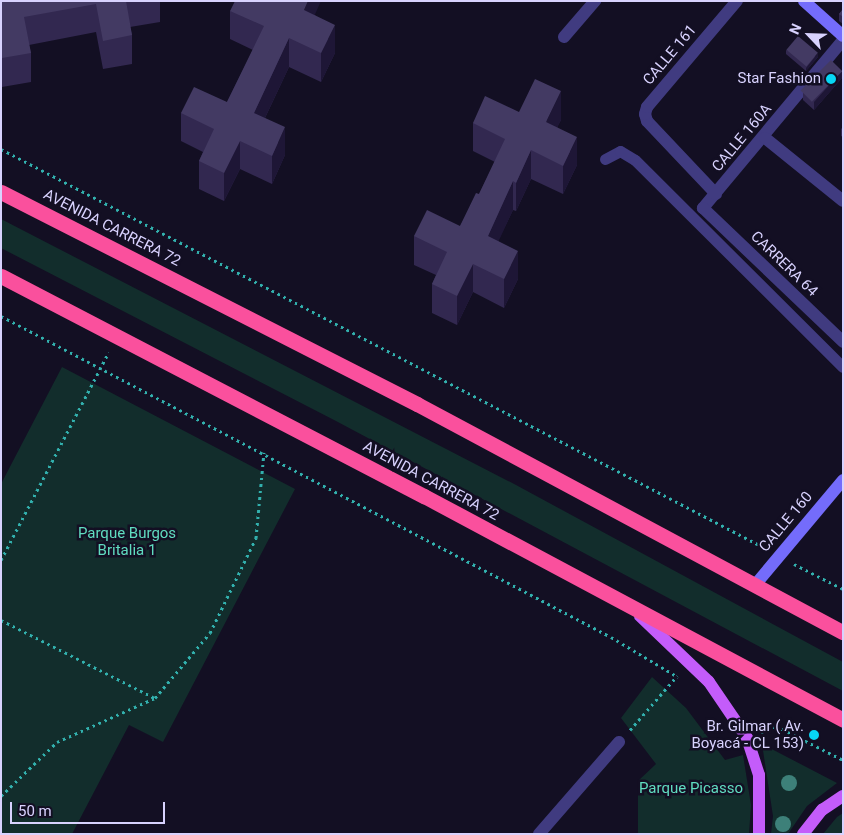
<!DOCTYPE html>
<html>
<head>
<meta charset="utf-8">
<style>
	body { margin:0 }
	#map { position:relative; width:844px; height:835px; overflow:hidden; background:#130f23; font-family:Roboto,sans-serif }
	div>[style] { position:absolute }
	[style*='--x'] { left:calc(var(--x)*1px); top:calc(var(--y)*1px); width:calc(var(--w)*1px); rotate:calc(var(--a)*1deg) }
	.green>* { inset:0; background:#122d2c }
	.path>* { height:3px; margin-top:-1.5px; transform-origin:0; background:repeating-linear-gradient(90deg,#32b1ae 0 2.5px,transparent 0 6.5px) }
	.lane>* { height:11px; margin:-5.5px; padding:0 5.5px; transform-origin:5.5px; border-radius:5.5px; background:#403b80 }
	.street>* { height:12px; margin:-6px; padding:0 6px; transform-origin:6px; border-radius:6px; background:#403b80 }
	.secondary>* { height:12px; margin:-6px; padding:0 6px; transform-origin:6px; border-radius:6px; background:#746cfb }
	.primary>* { height:12px; margin:-6px; padding:0 6px; transform-origin:6px; border-radius:6px; background:#c45cfa }
	.highway>* { height:15px; margin:-7.5px; padding:0 7.5px; transform-origin:7.5px; border-radius:7.5px; background:#fa509d }
	.trees>* { width:16px; height:16px; margin:-8px; border-radius:50%; background:#3d8079 }
	.wall>* { inset:0; background:#322850 }
	.shaded-wall>* { inset:0; background:#1e1636 }
	.building>* { inset:0; background:#433a63; transform-origin:0 0 }
	.dots>* { width:14px; height:14px; translate:-50% -50%; box-sizing:border-box; border:2px solid #130f23; border-radius:50% }
	span { translate:-50% -50%; white-space:nowrap; text-align:center; line-height:1.15; -webkit-text-stroke:5px #130f23; paint-order:stroke }
	.street-label { font-size:15px; color:#d8d2fe }
	.poi-label { font-size:15px; color:#d8d2fe }
	.right { translate:-100% -50%; text-align:right }
	.park-label { font-size:15px; color:#60dcc0 }
	.frame { position:absolute; inset:0; border:2px solid #d8d2fe; pointer-events:none }
	.north { position:absolute; left:784px; top:10px; width:50px; height:50px; -webkit-text-stroke:4px #130f23; paint-order:stroke; rotate:294deg; font-size:14px; font-weight:700; line-height:20px; text-align:center; color:#d8d2fe }
	.north::after { content:''; display:block; margin:auto; width:18px; height:22px; background:#d8d2fe; clip-path:polygon(50% 0,100% 100%,50% 72%,0 100%) }
	.scale { position:absolute; left:10px; top:802px; width:155px; height:22px; box-sizing:border-box; border:2px solid #d8d2fe; border-top:0; padding-left:6px; font-size:15px; line-height:18px; white-space:nowrap; color:#d8d2fe; -webkit-text-stroke:4px #130f23; paint-order:stroke }
</style>
</head>
<body>
<div id="map">
	<div class="green">
		<div style="clip-path:polygon(1px 219px,516px 485px,843px 662px,843px 691px,336px 421px,1px 248px)"></div>
		<div style="clip-path:polygon(62px 367px,295px 489px,163px 742px,129px 725px,72px 834px,1px 834px,1px 484px)"></div>
		<div style="clip-path:polygon(652px 677px,686px 708px,725px 760px,743px 755px,751px 805px,749px 834px,638px 834px,638px 781px,656px 764px,621px 718px)"></div>
		<div style="clip-path:polygon(762px 744px,837px 783px,807px 806px,788px 834px,771px 834px,773px 816px)"></div>
		<div style="clip-path:polygon(843px 813px,843px 834px,823px 834px,837px 817px)"></div>
	</div>
	<div class="path">
		<div style="--x:1;--y:149;--w:862;--a:27.58"></div>
		<div style="--x:1;--y:316;--w:689;--a:27.75"></div>
		<div style="--x:611;--y:637;--w:78;--a:30.8"></div>
		<div style="--x:1;--y:560;--w:234;--a:-62.6"></div>
		<div style="--x:794;--y:564;--w:55;--a:27"></div>
		<div style="--x:1;--y:620;--w:173;--a:26.9"></div>
		<div style="--x:630;--y:730;--w:72;--a:-49"></div>
		<div style="--x:761;--y:732;--w:16;--a:-22"></div>
		<div style="--x:776;--y:726;--w:75;--a:26.9"></div>
		<div style="--x:1;--y:796;--w:78;--a:-44"></div>
		<div style="--x:57;--y:742;--w:107;--a:-24.2"></div>
		<div style="--x:155;--y:698;--w:85;--a:-49.8"></div>
		<div style="--x:210;--y:633;--w:106;--a:-64.2"></div>
		<div style="--x:256;--y:538;--w:86;--a:-84.7"></div>
	</div>
	<div class="lane">
		<div style="--x:605;--y:159;--w:17;--a:-28"></div>
		<div style="--x:620;--y:151;--w:17;--a:31"></div>
		<div style="--x:635;--y:160;--w:293;--a:44.9"></div>
	</div>
	<div class="street">
		<div style="--x:564;--y:37;--w:48;--a:-49.3"></div>
		<div style="--x:843;--y:40;--w:219;--a:129.8"></div>
		<div style="--x:703;--y:208;--w:194;--a:43.7"></div>
		<div style="--x:765;--y:138;--w:100;--a:38.9"></div>
		<div style="--x:716;--y:194;--w:100;--a:-133.4"></div>
		<div style="--x:647;--y:121;--w:7;--a:-106"></div>
		<div style="--x:645;--y:114;--w:7;--a:-74"></div>
		<div style="--x:647;--y:107;--w:139;--a:-49.7"></div>
		<div style="--x:539;--y:834;--w:122;--a:-49"></div>
	</div>
	<div class="secondary">
		<div style="--x:804;--y:1;--w:52;--a:41.9"></div>
		<div style="--x:755;--y:585;--w:137;--a:-50"></div>
	</div>
	<div class="primary">
		<div style="--x:640;--y:616;--w:95;--a:43.7"></div>
		<div style="--x:709;--y:682;--w:68;--a:55.8"></div>
		<div style="--x:747;--y:738;--w:39;--a:72"></div>
		<div style="--x:759;--y:775;--w:59;--a:90"></div>
		<div style="--x:803;--y:834;--w:31;--a:-52"></div>
		<div style="--x:822;--y:810;--w:25;--a:-34"></div>
	</div>
	<div class="highway">
		<div style="--x:1;--y:192;--w:467;--a:27"></div>
		<div style="--x:417;--y:404;--w:483;--a:28.2"></div>
		<div style="--x:1;--y:276;--w:477;--a:27.5"></div>
		<div style="--x:424;--y:496;--w:475;--a:28.1"></div>
	</div>
	<div class="trees">
		<div style="left:789px;top:783px"></div>
		<div style="left:783px;top:824px"></div>
	</div>
	<div class="wall">
		<div style="clip-path:polygon(1px 1px,160px 1px,160px 22px,130px 27px,132px 35px,132px 64px,103px 69px,96px 32px,29px 45px,31px 53px,31px 82px,2px 87px)"></div>
		<div style="clip-path:polygon(843px 9px,843px 24px,839px 21px,839px 14px)"></div>
		<div style="clip-path:polygon(230px 11px,315px 15px,335px 53px,321px 82px,289px 67px,265px 118px,285px 155px,272px 184px,240px 169px,224px 201px,199px 189px,199px 161px,203px 152px,181px 141px,181px 113px,227px 102px,253px 50px,230px 39px)"></div>
		<div style="clip-path:polygon(786px 50px,818px 57px,806px 71px,786px 54px)"></div>
		<div style="clip-path:polygon(842px 78px,814px 110px,803px 100px,803px 93px)"></div>
		<div style="clip-path:polygon(561px 120px,557px 127px,577px 165px,563px 194px,531px 179px,516px 211px,513px 210px,498px 241px,518px 279px,504px 308px,473px 292px,457px 325px,432px 313px,432px 284px,436px 275px,414px 265px,414px 236px,460px 226px,479px 194px,495px 162px,473px 151px,473px 123px)"></div>
		<div style="clip-path:polygon(843px 127px,843px 137px,841px 136px,841px 129px)"></div>
	</div>
	<div class="shaded-wall">
		<div style="clip-path:polygon(308px 1px,321px 1px,304px 39px,304px 10px)"></div>
		<div style="clip-path:polygon(335px 25px,335px 53px,321px 82px,321px 53px)"></div>
		<div style="clip-path:polygon(289px 38px,289px 67px,254px 141px,254px 113px)"></div>
		<div style="clip-path:polygon(818px 53px,818px 57px,806px 71px,806px 68px)"></div>
		<div style="clip-path:polygon(842px 71px,842px 78px,814px 110px,814px 102px)"></div>
		<div style="clip-path:polygon(561px 91px,561px 120px,546px 151px,546px 122px)"></div>
		<div style="clip-path:polygon(285px 127px,285px 155px,272px 184px,272px 156px)"></div>
		<div style="clip-path:polygon(577px 137px,577px 165px,563px 194px,563px 166px)"></div>
		<div style="clip-path:polygon(240px 141px,240px 169px,224px 201px,224px 173px)"></div>
		<div style="clip-path:polygon(531px 150px,531px 179px,516px 211px,516px 183px)"></div>
		<div style="clip-path:polygon(513px 181px,513px 210px,488px 264px,488px 236px)"></div>
		<div style="clip-path:polygon(518px 251px,518px 279px,504px 308px,504px 279px)"></div>
		<div style="clip-path:polygon(473px 264px,473px 292px,457px 325px,457px 296px)"></div>
	</div>
	<div class="building">
		<div style="clip-path:polygon(1px 1px,126px 1px,132px 35px,103px 41px,96px 4px,24px 17px,31px 53px,2px 58px)"></div>
		<div style="clip-path:polygon(235px 1px,308px 1px,304px 10px,335px 25px,321px 53px,289px 38px,254px 113px,285px 127px,272px 156px,240px 141px,224px 173px,199px 161px,214px 129px,181px 113px,194px 87px,227px 102px,264px 26px,230px 11px)"></div>
		<div style="clip-path:polygon(843px 9px,843px 17px,839px 14px)"></div>
		<div style="left:798px;top:36px;width:26px;height:18px;rotate:40deg"></div>
		<div style="left:831px;top:60px;width:16px;height:43px;rotate:45deg"></div>
		<div style="clip-path:polygon(535px 79px,561px 91px,546px 122px,577px 137px,563px 166px,531px 150px,516px 183px,513px 181px,488px 236px,518px 251px,504px 279px,473px 264px,457px 296px,432px 284px,447px 252px,414px 236px,427px 210px,460px 226px,476px 193px,479px 194px,505px 139px,473px 123px,485px 96px,519px 112px)"></div>
	</div>
	<div class="dots">
		<div style="left:831px;top:79px;background:#07d6f4"></div>
		<div style="left:814px;top:735px;background:#07d6f4"></div>
	</div>
	<div class="street-label">
		<span style="left:670px;top:55px;rotate:-50deg">CALLE 161</span>
		<span style="left:742px;top:138px;rotate:-50deg">CALLE 160A</span>
		<span style="left:112px;top:228px;rotate:27deg">AVENIDA CARRERA 72</span>
		<span style="left:784px;top:264px;rotate:44deg">CARRERA 64</span>
		<span style="left:431px;top:481px;rotate:28deg">AVENIDA CARRERA 72</span>
		<span style="left:786px;top:522px;rotate:-50deg">CALLE 160</span>
	</div>
	<div class="poi-label">
		<span class="right" style="left:821px;top:79px">Star Fashion</span>
		<span class="right" style="left:804px;top:735px">Br. Gilmar ( Av.<br>Boyacá - CL 153)</span>
	</div>
	<div class="park-label">
		<span style="left:127px;top:542px">Parque Burgos<br>Britalia 1</span>
		<span style="left:691px;top:789px">Parque Picasso</span>
	</div>
	<div class="frame"></div>
	<div class="north">N</div>
	<div class="scale">50 m</div>
</div>
</body>
</html>
